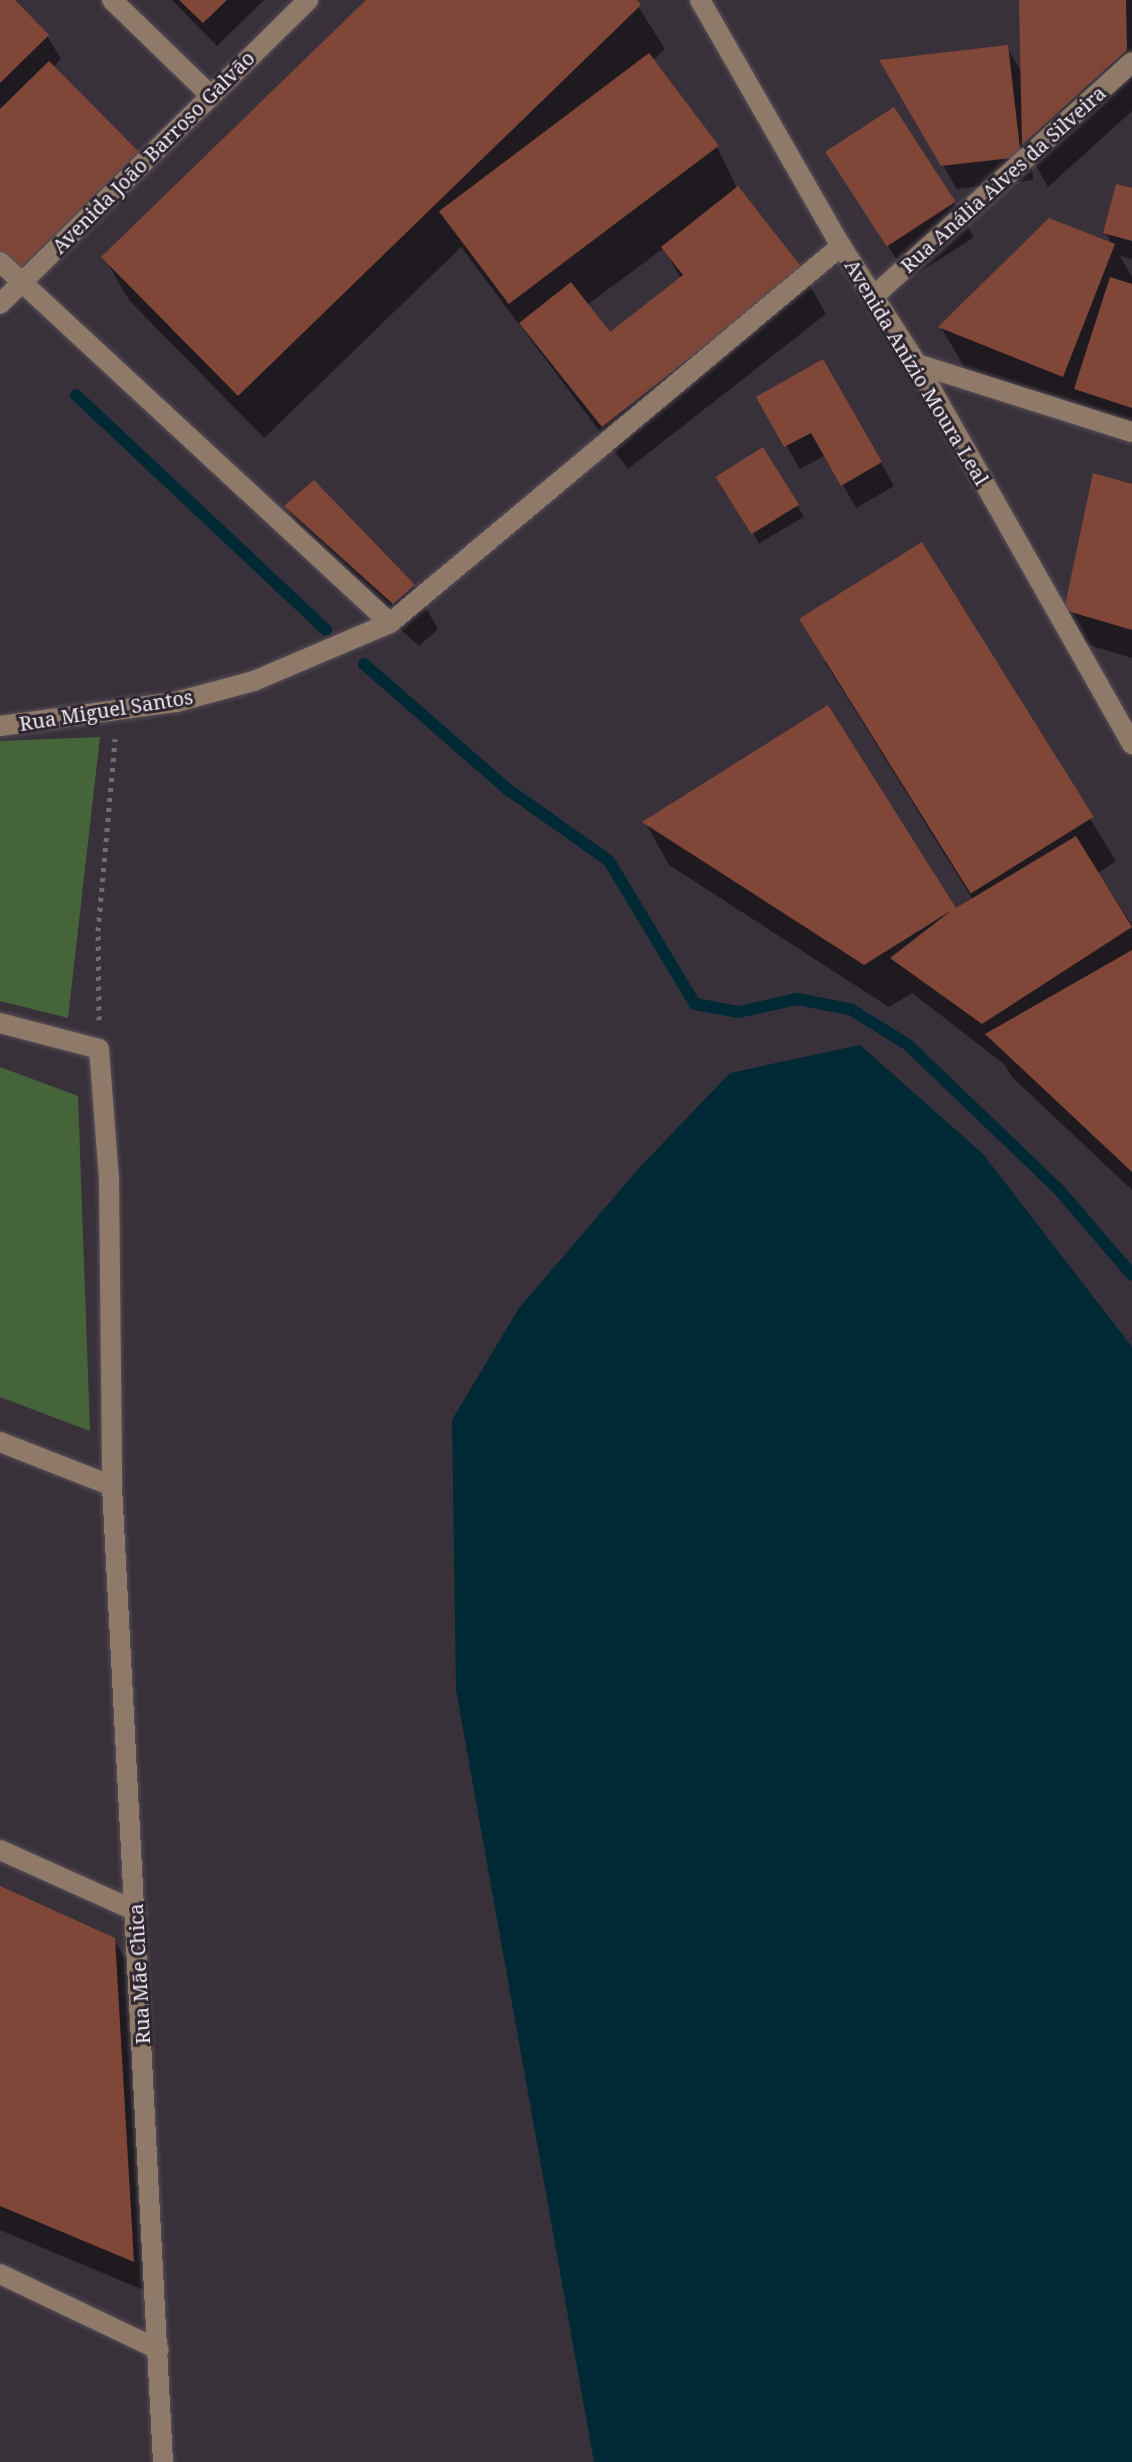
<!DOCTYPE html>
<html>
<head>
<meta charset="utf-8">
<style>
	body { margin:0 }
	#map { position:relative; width:1132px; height:2462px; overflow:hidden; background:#39313a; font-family:"Noto Serif",serif }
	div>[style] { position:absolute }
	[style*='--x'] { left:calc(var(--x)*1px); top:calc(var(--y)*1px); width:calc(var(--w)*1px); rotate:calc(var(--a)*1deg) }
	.green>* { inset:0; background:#456439 }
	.water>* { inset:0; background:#002936 }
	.shadow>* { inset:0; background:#0007; transform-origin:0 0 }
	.stream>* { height:12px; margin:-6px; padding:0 6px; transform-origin:6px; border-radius:6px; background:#002936 }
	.building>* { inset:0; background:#804638; transform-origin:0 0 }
	.path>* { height:5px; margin-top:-2.5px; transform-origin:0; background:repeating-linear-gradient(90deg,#736b74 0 4px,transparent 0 10px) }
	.roads { filter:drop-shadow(0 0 2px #574f58) drop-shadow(0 0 2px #574f58) }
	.minor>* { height:20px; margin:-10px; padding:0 10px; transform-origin:10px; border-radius:10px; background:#8f7968 }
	span { translate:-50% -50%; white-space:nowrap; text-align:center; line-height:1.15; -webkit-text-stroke:6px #2f2730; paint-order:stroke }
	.street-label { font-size:20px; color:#f2ecf3 }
</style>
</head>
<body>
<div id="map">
	<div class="green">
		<div style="clip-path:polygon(100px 737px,68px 1018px,0 1001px,0 741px)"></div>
		<div style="clip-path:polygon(0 1067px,78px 1096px,90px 1431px,0 1397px)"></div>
	</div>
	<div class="water">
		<div style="clip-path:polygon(860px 1045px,983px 1154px,1132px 1347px,1132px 2462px,594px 2462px,456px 1690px,452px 1420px,519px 1308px,639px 1168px,730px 1073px)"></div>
	</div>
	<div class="shadow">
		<div style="clip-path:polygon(0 0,12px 0,47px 36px,61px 59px,52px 68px,144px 164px,26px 280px,0 254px)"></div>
		<div style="clip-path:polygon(172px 0,264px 0,217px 46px)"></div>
		<div style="clip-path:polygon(evenodd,368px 0,634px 0,665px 49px,652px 61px,717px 147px,739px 192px,801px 270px,826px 314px,628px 469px,461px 247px,264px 438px,129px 300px,104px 257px,368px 0,664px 248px,681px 279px,610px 335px,587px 305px,664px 248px)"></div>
		<div style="clip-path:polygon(1021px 0,1132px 0,1132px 111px,1048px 187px,1030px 155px,1033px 180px,957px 189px,882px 61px,1007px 47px,1023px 75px)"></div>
		<div style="clip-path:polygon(828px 152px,954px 203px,974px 237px,909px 279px)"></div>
		<div style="clip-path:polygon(1132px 190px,1132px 259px,1120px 256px,1132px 277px,1132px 443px,966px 370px,941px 327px,1113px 245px,1105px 232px)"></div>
		<div style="clip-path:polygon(823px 361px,894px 486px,856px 508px,826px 455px,800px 469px,759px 398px)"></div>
		<div style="left:763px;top:449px;width:79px;height:52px;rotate:59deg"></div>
		<div style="clip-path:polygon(1132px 486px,1132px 658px,1086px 644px,1066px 610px)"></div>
		<div style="clip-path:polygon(287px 507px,413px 586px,438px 629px,419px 646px,312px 550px)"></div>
		<div style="clip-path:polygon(921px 544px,1116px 861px,1098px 873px,1132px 925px,1132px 1190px,1012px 1077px,1004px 1064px,912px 993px,889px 1007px,669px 865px,645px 822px,955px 910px,973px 900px,825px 662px)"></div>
		<div style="clip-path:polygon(0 1889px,114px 1940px,134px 1974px,153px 2294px,0 2230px)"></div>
	</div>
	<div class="stream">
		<div style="--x:76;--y:395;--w:343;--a:43.2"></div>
		<div style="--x:364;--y:664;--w:189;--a:41.1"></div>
		<div style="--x:506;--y:788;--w:126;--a:35.3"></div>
		<div style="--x:609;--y:861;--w:167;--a:59"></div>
		<div style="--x:695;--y:1004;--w:45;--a:10.3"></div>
		<div style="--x:739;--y:1012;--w:59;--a:-12.6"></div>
		<div style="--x:797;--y:999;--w:54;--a:10.7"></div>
		<div style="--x:850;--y:1009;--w:67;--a:31.6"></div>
		<div style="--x:907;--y:1044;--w:211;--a:43.8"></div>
		<div style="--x:1059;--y:1190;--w:112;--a:49.3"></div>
	</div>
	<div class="building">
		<div style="clip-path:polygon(0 0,15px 0,49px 35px,0 83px)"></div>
		<div style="clip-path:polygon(179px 0,227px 0,203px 23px)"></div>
		<div style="clip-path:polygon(366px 0,637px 0,641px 5px,238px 396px,101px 257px)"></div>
		<div style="clip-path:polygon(1019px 0,1126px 0,1127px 50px,1022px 145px)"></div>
		<div style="clip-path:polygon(1008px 45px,1021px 157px,941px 166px,879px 60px)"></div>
		<div style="left:649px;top:53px;width:116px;height:263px;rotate:53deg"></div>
		<div style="clip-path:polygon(49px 61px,139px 152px,19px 270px,0 251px,0 109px)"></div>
		<div style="left:894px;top:107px;width:113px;height:82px;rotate:57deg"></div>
		<div style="clip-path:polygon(1116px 184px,1132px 188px,1132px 241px,1103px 233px)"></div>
		<div style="clip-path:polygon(738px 186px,803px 269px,602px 427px,519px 323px,571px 282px,610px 332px,683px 275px,661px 247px)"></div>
		<div style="clip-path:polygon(1049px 218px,1115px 244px,1063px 377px,938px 327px)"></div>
		<div style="clip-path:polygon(1110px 277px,1132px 284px,1132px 408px,1074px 389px)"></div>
		<div style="clip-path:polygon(823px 359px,882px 462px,841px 486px,811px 433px,784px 447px,756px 397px)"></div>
		<div style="left:763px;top:447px;width:68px;height:56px;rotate:58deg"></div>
		<div style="clip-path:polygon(1093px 473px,1132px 484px,1132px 630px,1064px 610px)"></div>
		<div style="clip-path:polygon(314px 480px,415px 585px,393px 604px,284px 506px)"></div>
		<div style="left:922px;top:542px;width:324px;height:145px;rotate:58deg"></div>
		<div style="clip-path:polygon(828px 705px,956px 908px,1076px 836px,1132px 927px,982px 1024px,890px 958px,952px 910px,864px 965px,642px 822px)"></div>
		<div style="clip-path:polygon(1132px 950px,1132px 1172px,985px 1034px)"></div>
		<div style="clip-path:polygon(0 1886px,115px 1938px,134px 2262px,0 2206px)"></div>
	</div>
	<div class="path">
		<div style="--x:99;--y:1020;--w:89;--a:-90.6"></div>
		<div style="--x:98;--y:931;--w:193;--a:-84.9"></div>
	</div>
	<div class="roads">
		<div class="minor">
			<div style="--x:112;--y:0;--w:135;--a:44.1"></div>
			<div style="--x:700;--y:0;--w:284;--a:60.2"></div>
			<div style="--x:841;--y:246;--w:140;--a:57.2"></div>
			<div style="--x:917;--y:364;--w:437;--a:60.5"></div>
			<div style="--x:0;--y:262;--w:531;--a:42.79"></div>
			<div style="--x:874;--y:296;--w:348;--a:-42.2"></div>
			<div style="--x:0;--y:304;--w:433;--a:-44.6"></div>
			<div style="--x:917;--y:364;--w:225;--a:17.6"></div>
			<div style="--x:0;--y:726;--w:178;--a:-7.8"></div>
			<div style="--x:176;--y:702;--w:81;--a:-15.1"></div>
			<div style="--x:254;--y:681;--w:148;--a:-23.1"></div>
			<div style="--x:390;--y:623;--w:588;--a:-39.89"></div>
			<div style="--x:0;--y:1023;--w:102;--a:14.7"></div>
			<div style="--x:99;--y:1049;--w:130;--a:85.6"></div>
			<div style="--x:109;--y:1179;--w:307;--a:89.4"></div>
			<div style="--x:112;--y:1486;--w:977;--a:87.01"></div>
			<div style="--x:0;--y:1442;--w:120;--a:21.4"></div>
			<div style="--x:0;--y:1850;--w:149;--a:24.2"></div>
			<div style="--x:0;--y:2274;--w:176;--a:25.5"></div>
		</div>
	</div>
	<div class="street-label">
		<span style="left:153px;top:152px;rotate:-45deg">Avenida João Barroso Galvão</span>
		<span style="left:1003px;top:179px;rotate:-42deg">Rua Anália Alves da Silveira</span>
		<span style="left:917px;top:372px;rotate:59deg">Avenida Anízio Moura Leal</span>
		<span style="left:106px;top:710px;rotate:-9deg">Rua Miguel Santos</span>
		<span style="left:139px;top:1974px;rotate:-93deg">Rua Mãe Chica</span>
	</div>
</div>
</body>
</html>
